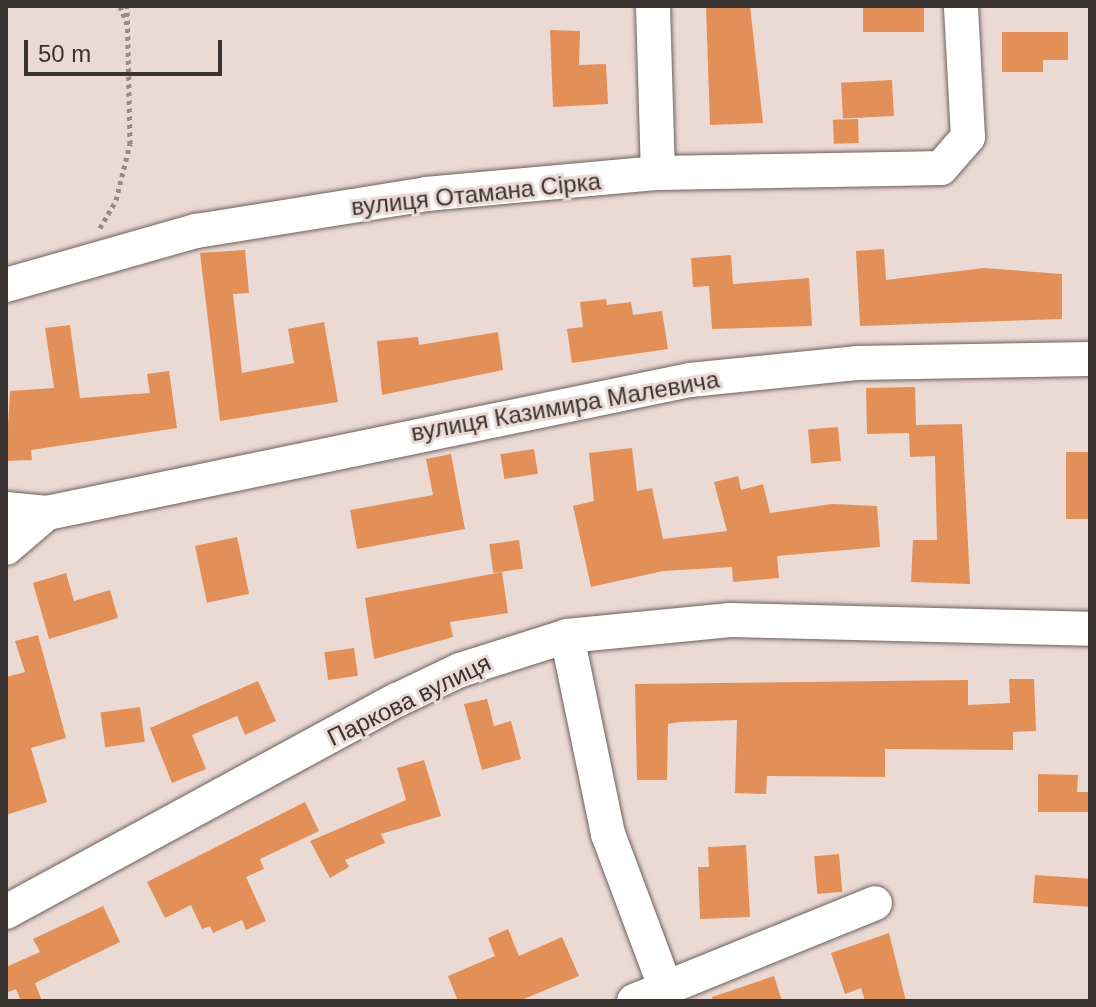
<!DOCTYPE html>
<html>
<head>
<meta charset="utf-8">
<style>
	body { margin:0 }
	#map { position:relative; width:1096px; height:1007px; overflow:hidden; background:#ebdad4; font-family:Arial,sans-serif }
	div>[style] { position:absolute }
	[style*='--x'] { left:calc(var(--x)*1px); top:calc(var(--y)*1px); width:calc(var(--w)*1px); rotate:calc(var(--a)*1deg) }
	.building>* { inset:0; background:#e38f58; transform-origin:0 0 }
	.path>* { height:5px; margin-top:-2.5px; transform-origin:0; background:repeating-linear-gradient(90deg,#978b87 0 4px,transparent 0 8px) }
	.roads { filter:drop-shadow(0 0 2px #6d5f5a) drop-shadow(0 0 2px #6d5f5a) }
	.minor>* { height:34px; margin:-17px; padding:0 17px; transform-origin:17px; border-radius:17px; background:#fff }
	span { translate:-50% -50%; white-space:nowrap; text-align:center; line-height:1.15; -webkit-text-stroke:6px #ebdad4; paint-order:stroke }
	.street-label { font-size:24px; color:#393331 }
	.frame { position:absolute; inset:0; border:8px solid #393331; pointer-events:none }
	.scale { position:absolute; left:24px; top:40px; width:198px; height:36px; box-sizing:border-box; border:4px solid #393331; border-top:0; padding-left:10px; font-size:24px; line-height:28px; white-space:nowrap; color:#393331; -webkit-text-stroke:6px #ebdad4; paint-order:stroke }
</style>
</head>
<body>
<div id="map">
	<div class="building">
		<div style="clip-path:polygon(706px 6px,750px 6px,763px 123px,710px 125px)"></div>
		<div style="left:863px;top:6px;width:61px;height:26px"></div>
		<div style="clip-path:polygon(550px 30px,580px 31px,579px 65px,606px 64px,608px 104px,553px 107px)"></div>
		<div style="clip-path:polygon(1002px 32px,1068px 32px,1068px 60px,1043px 60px,1043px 72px,1002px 72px)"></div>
		<div style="left:892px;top:80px;width:36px;height:51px;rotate:87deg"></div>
		<div style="left:858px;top:119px;width:24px;height:25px;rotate:88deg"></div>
		<div style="clip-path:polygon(884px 249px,886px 280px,984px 268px,1062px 274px,1062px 319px,860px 326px,856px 251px)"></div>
		<div style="clip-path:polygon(245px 250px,249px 293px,233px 294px,242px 373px,294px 363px,288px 329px,324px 322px,338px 402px,220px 421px,200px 253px)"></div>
		<div style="clip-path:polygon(731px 255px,733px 284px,809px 278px,812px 326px,712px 329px,709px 286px,693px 287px,691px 258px)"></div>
		<div style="clip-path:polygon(606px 299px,607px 305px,631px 302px,633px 315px,662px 311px,668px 349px,572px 363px,567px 329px,583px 327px,580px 302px)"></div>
		<div style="clip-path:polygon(70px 325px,80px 398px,150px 393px,147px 374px,169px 371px,177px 428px,31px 450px,32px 460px,6px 461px,10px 391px,54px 388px,45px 328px)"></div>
		<div style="clip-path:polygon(498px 332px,503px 370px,382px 395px,377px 341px,418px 337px,419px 345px)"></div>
		<div style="clip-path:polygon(915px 387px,916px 425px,962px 424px,970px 584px,911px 582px,913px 540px,937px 540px,935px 456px,910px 457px,909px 433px,867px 434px,866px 388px)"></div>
		<div style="left:838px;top:427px;width:34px;height:30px;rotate:85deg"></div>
		<div style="clip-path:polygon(632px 448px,637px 491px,652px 488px,663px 539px,727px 531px,714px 482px,738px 476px,741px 490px,763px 484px,770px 513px,832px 504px,877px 506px,880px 547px,777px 556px,779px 578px,733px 582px,732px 567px,663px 571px,591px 587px,573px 506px,594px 501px,589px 453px)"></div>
		<div style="left:534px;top:449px;width:25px;height:34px;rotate:81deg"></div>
		<div style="left:1066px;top:452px;width:24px;height:67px"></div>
		<div style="clip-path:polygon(451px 454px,465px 529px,357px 549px,350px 510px,433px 495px,426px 459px)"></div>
		<div style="left:237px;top:537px;width:58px;height:43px;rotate:78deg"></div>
		<div style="left:519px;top:540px;width:29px;height:30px;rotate:82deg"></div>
		<div style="clip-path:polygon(502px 572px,508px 613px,450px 622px,453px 637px,374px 659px,365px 598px)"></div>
		<div style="clip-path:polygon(66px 573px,74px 601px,110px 590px,118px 618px,49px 639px,33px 583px)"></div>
		<div style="clip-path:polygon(38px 635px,66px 738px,31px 748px,47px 802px,6px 815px,6px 677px,25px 672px,15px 641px)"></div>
		<div style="left:354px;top:648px;width:28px;height:30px;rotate:82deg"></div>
		<div style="clip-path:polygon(1009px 679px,1034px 679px,1036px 731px,1013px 732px,1013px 750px,885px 749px,885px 777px,767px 776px,766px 794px,735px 793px,737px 720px,680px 722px,668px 724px,667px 780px,637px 780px,635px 684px,968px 680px,968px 705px,1010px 703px)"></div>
		<div style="clip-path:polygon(258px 681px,276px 721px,245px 735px,237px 716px,192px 735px,206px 769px,172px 783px,150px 728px)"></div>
		<div style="clip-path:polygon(487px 699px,494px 726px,511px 721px,521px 759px,482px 770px,464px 704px)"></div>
		<div style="left:140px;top:707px;width:35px;height:40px;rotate:82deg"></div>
		<div style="clip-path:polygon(424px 760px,441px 816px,381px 834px,385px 843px,345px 860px,349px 867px,330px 878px,310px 841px,406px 800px,397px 768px)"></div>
		<div style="clip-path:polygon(1038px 774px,1078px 775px,1077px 792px,1090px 792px,1090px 812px,1038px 812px)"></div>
		<div style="clip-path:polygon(305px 802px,319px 831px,260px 859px,264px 869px,246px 877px,266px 921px,246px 930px,242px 920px,213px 933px,210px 926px,202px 929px,191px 905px,165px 918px,147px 882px)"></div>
		<div style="clip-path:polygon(746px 845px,750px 917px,700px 919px,698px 867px,709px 867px,708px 847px)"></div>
		<div style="left:839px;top:854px;width:38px;height:25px;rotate:85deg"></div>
		<div style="left:1035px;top:875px;width:55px;height:28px;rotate:4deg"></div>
		<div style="clip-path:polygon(103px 906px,120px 942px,35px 983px,42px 1001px,21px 1001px,16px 989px,6px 993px,6px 967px,40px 952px,33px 939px)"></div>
		<div style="clip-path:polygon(508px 929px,519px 956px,562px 937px,579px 976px,519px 1001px,458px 1001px,448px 976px,495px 956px,488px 938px)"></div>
		<div style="clip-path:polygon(889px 933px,906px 1001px,865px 1001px,861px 988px,845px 994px,831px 953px)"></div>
		<div style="clip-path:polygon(774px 976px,782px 1001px,713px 1001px,712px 997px)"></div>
	</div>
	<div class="path">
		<div style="--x:120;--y:6;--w:19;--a:69"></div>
		<div style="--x:100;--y:228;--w:32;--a:-60"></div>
		<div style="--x:116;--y:200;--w:58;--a:-76"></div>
		<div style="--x:130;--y:144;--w:138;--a:-91.2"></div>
	</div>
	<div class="roads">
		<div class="minor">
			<div style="--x:653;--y:6;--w:167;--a:88.3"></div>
			<div style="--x:6;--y:285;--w:198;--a:-15.9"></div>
			<div style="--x:196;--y:231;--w:233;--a:-9.1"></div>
			<div style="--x:426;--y:194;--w:233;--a:-5.2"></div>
			<div style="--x:658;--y:173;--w:283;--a:-1"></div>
			<div style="--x:941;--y:168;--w:41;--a:-48.9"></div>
			<div style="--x:968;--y:137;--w:131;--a:-93.1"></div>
			<div style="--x:6;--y:509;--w:41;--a:5.6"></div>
			<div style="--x:47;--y:513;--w:657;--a:-11.69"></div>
			<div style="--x:690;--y:380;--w:167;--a:-5.8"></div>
			<div style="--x:856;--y:363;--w:234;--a:-1"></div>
			<div style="--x:6;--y:548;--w:54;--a:-40.5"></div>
			<div style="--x:567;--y:636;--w:202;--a:78.3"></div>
			<div style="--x:608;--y:834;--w:165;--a:69.5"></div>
			<div style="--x:6;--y:912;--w:445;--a:-28.5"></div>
			<div style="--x:397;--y:700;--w:70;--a:-25.5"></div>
			<div style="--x:460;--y:670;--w:112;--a:-17.6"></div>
			<div style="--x:567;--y:636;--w:164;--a:-5.6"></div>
			<div style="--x:730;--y:620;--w:360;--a:1.4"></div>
			<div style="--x:634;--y:1001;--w:260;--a:-22.1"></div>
		</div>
	</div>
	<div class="street-label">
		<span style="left:476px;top:194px;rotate:-6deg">вулиця Отамана Сірка</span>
		<span style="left:565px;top:406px;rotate:-10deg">вулиця Казимира Малевича</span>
		<span style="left:409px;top:700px;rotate:-26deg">Паркова вулиця</span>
	</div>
	<div class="frame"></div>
	<div class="scale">50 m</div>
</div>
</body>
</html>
